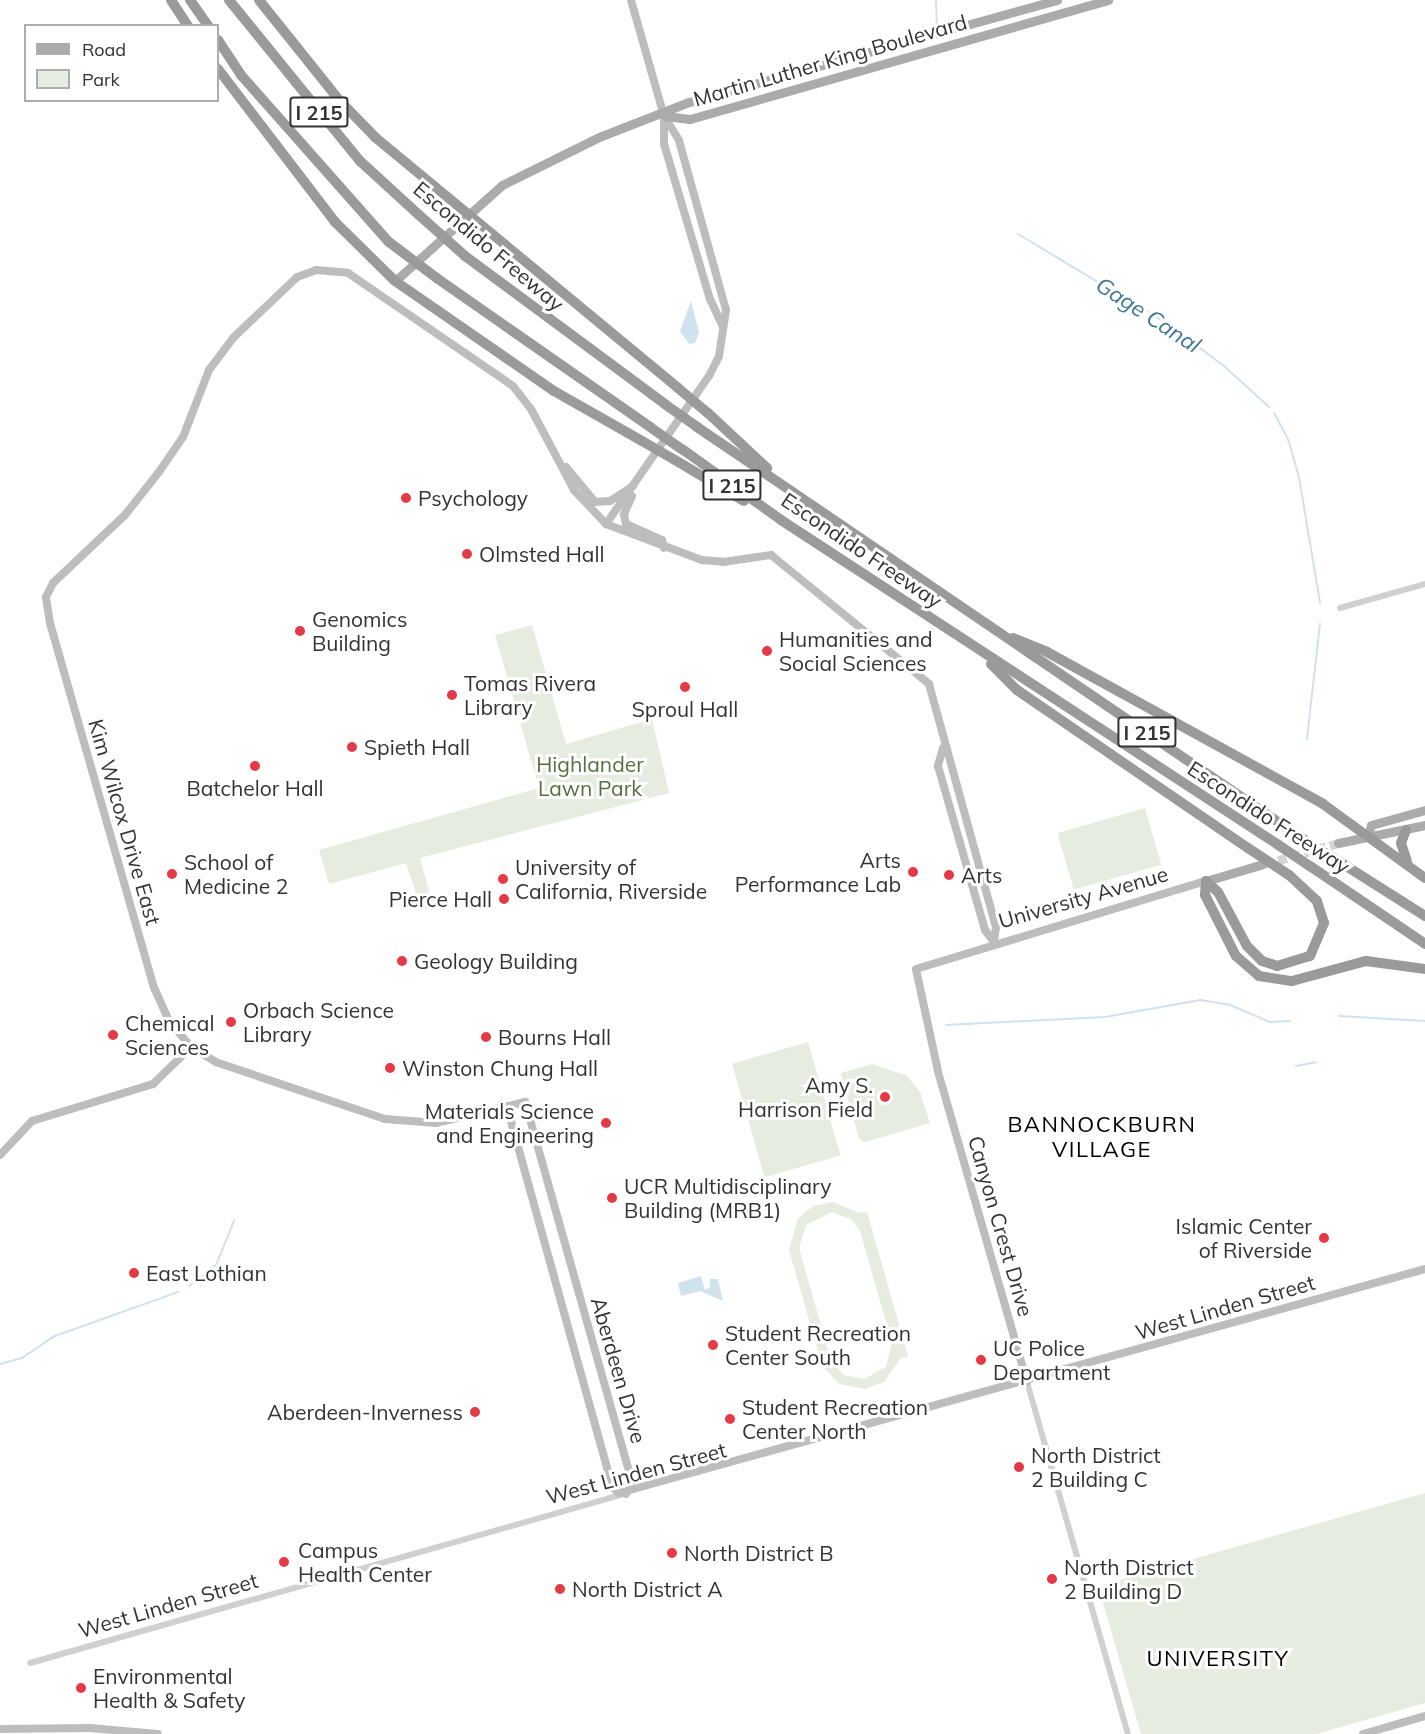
<!DOCTYPE html>
<html>
<head>
<meta charset="utf-8">
<style>
	body { margin:0 }
	#map { position:relative; width:1425px; height:1734px; overflow:hidden; background:#fff; font-family:Mulish,sans-serif }
	div>[style] { position:absolute }
	[style*='--x'] { left:calc(var(--x)*1px); top:calc(var(--y)*1px); width:calc(var(--w)*1px); rotate:calc(var(--a)*1deg) }
	.green>* { inset:0; background:#e6ecdf; transform-origin:0 0 }
	.water>* { inset:0; background:#cfe2ee }
	.stream>* { height:2px; margin:-1px; padding:0 1px; transform-origin:1px; border-radius:1px; background:#cfe2ee }
	.primary-tunnel>* { height:9px; margin-top:-4.5px; transform-origin:0; background:repeating-linear-gradient(90deg,#d6d6d6 0 9px,transparent 0 13.5px) }
	.street>* { height:6px; margin:-3px; padding:0 3px; transform-origin:3px; border-radius:3px; background:#d0d0d0 }
	.secondary>* { height:8px; margin:-4px; padding:0 4px; transform-origin:4px; border-radius:4px; background:#bdbdbd }
	.primary>* { height:9px; margin:-4.5px; padding:0 4.5px; transform-origin:4.5px; border-radius:4.5px; background:#ababab }
	.highway>* { height:10px; margin:-5px; padding:0 5px; transform-origin:5px; border-radius:5px; background:#9a9a9a }
	.highway-bridge>* { height:10px; margin:-5px; padding:0 5px; transform-origin:5px; border-radius:5px; background:#9a9a9a }
	.dots>* { width:16px; height:16px; translate:-50% -50%; box-sizing:border-box; border:3px solid #fff; border-radius:50% }
	span { translate:-50% -50%; white-space:nowrap; text-align:center; line-height:1.15; -webkit-text-stroke:6px #fff; paint-order:stroke }
	.shield-label span { padding:2px 4px; background:#fff; border:2px solid; border-radius:4px; -webkit-text-stroke-width:0 }
	.shield-label { font-size:20px; color:#333; font-weight:700 }
	.street-label { font-size:21px; color:#333 }
	.poi-label { font-size:21px; color:#333 }
	.left { translate:0 -50%; text-align:left }
	.right { translate:-100% -50%; text-align:right }
	.park-label { font-size:21px; color:#56703f }
	.water-label { font-size:22px; color:#3f7597; font-style:italic }
	.neighbourhood-label { font-size:22px; color:#000; letter-spacing:1.5px }
	.legend { position:absolute; left:24px; top:24px; width:195px; height:78px; box-sizing:border-box; background:#fff; border:2px solid #adadad; margin:0; padding:8px 10px; list-style:none; font-size:18px; color:#333 }
	.legend li { display:flex; align-items:center; gap:12px; height:30px }
	.legend b { width:30px; border:2px solid #adadad }
</style>
</head>
<body>
<div id="map">
	<div class="green">
		<div style="clip-path:polygon(532px 625px,566px 744px,652px 719px,669px 793px,420px 858px,433px 905px,422px 911px,406px 863px,329px 884px,319px 850px,539px 788px,495px 635px)"></div>
		<div style="left:1145px;top:808px;width:59px;height:91px;rotate:74deg"></div>
		<div style="left:808px;top:1042px;width:118px;height:79px;rotate:74deg"></div>
		<div style="clip-path:polygon(872px 1064px,907px 1076px,920px 1092px,930px 1123px,865px 1142px,859px 1139px,841px 1073px)"></div>
		<div style="clip-path:polygon(evenodd,833px 1202px,860px 1213px,867px 1212px,908px 1356px,901px 1358px,884px 1382px,865px 1389px,839px 1384px,822px 1365px,789px 1250px,798px 1218px,813px 1206px,833px 1202px,832px 1212px,851px 1219px,860px 1231px,892px 1343px,886px 1367px,864px 1379px,844px 1375px,831px 1361px,799px 1248px,806px 1225px,832px 1212px)"></div>
		<div style="clip-path:polygon(1425px 1493px,1425px 1703px,1316px 1734px,1141px 1734px,1098px 1586px)"></div>
	</div>
	<div class="water">
		<div style="clip-path:polygon(691px 301px,699px 332px,695px 343px,689px 344px,680px 331px)"></div>
		<div style="clip-path:polygon(701px 1276px,705px 1290px,710px 1287px,710px 1279px,718px 1279px,723px 1301px,700px 1291px,681px 1296px,678px 1283px)"></div>
	</div>
	<div class="stream">
		<div style="--x:936;--y:0;--w:24;--a:88"></div>
		<div style="--x:1018;--y:234;--w:175;--a:31"></div>
		<div style="--x:1168;--y:324;--w:70;--a:36.9"></div>
		<div style="--x:1224;--y:366;--w:61;--a:42.3"></div>
		<div style="--x:1274;--y:413;--w:30;--a:62"></div>
		<div style="--x:1288;--y:439;--w:40;--a:74"></div>
		<div style="--x:1299;--y:477;--w:128;--a:80.5"></div>
		<div style="--x:1307;--y:739;--w:116;--a:-83.6"></div>
		<div style="--x:1339;--y:1016;--w:86;--a:3.3"></div>
		<div style="--x:946;--y:1025;--w:159;--a:-2.9"></div>
		<div style="--x:1105;--y:1017;--w:97;--a:-10.1"></div>
		<div style="--x:1200;--y:1000;--w:30;--a:9"></div>
		<div style="--x:1230;--y:1005;--w:43;--a:23"></div>
		<div style="--x:1270;--y:1022;--w:20;--a:-3"></div>
		<div style="--x:1296;--y:1066;--w:20;--a:-11"></div>
		<div style="--x:189;--y:1286;--w:34;--a:-38"></div>
		<div style="--x:216;--y:1265;--w:48;--a:-67.8"></div>
		<div style="--x:0;--y:1364;--w:23;--a:-15"></div>
		<div style="--x:22;--y:1358;--w:40;--a:-34"></div>
		<div style="--x:55;--y:1336;--w:131;--a:-19.7"></div>
	</div>
	<div class="primary-tunnel">
		<div style="--x:1265;--y:864;--w:76;--a:-16"></div>
	</div>
	<div class="street">
		<div style="--x:1340;--y:608;--w:88;--a:-15.8"></div>
		<div style="--x:1027;--y:1382;--w:366;--a:74"></div>
		<div style="--x:30;--y:1663;--w:618;--a:-15.88"></div>
	</div>
	<div class="secondary">
		<div style="--x:664;--y:116;--w:28;--a:90"></div>
		<div style="--x:664;--y:144;--w:162;--a:73.5"></div>
		<div style="--x:710;--y:299;--w:29;--a:65"></div>
		<div style="--x:566;--y:467;--w:45;--a:50.4"></div>
		<div style="--x:595;--y:502;--w:15;--a:-4"></div>
		<div style="--x:610;--y:501;--w:27;--a:-33"></div>
		<div style="--x:632;--y:496;--w:20;--a:114"></div>
		<div style="--x:624;--y:514;--w:10;--a:79"></div>
		<div style="--x:626;--y:524;--w:39;--a:24"></div>
		<div style="--x:662;--y:540;--w:8;--a:76"></div>
		<div style="--x:606;--y:524;--w:180;--a:-55.2"></div>
		<div style="--x:709;--y:376;--w:22;--a:-63"></div>
		<div style="--x:719;--y:356;--w:47;--a:-81.3"></div>
		<div style="--x:726;--y:310;--w:176;--a:-105.5"></div>
		<div style="--x:679;--y:140;--w:28;--a:-122"></div>
		<div style="--x:664;--y:116;--w:121;--a:-105.9"></div>
		<div style="--x:943;--y:748;--w:19;--a:106"></div>
		<div style="--x:938;--y:766;--w:171;--a:74"></div>
		<div style="--x:985;--y:930;--w:15;--a:53"></div>
		<div style="--x:507;--y:1107;--w:395;--a:74.5"></div>
		<div style="--x:613;--y:1488;--w:8;--a:40"></div>
		<div style="--x:619;--y:1493;--w:837;--a:-15.53"></div>
		<div style="--x:0;--y:1155;--w:47;--a:-46.7"></div>
		<div style="--x:32;--y:1121;--w:127;--a:-17"></div>
		<div style="--x:153;--y:1084;--w:53;--a:-44.2"></div>
		<div style="--x:1027;--y:1382;--w:323;--a:-106"></div>
		<div style="--x:938;--y:1071;--w:104;--a:-102.2"></div>
		<div style="--x:916;--y:969;--w:303;--a:-16.9"></div>
		<div style="--x:626;--y:1494;--w:13;--a:-63"></div>
		<div style="--x:632;--y:1482;--w:395;--a:-105.7"></div>
		<div style="--x:525;--y:1102;--w:91;--a:166.7"></div>
		<div style="--x:436;--y:1123;--w:51;--a:-175.5"></div>
		<div style="--x:385;--y:1119;--w:178;--a:-161.4"></div>
		<div style="--x:216;--y:1062;--w:29;--a:-149"></div>
		<div style="--x:191;--y:1047;--w:34;--a:-130"></div>
		<div style="--x:169;--y:1021;--w:36;--a:-114"></div>
		<div style="--x:154;--y:988;--w:380;--a:-105.9"></div>
		<div style="--x:50;--y:623;--w:26;--a:-99"></div>
		<div style="--x:46;--y:597;--w:16;--a:-63"></div>
		<div style="--x:53;--y:583;--w:99;--a:-43.4"></div>
		<div style="--x:125;--y:515;--w:55;--a:-51.7"></div>
		<div style="--x:159;--y:472;--w:42;--a:-55.6"></div>
		<div style="--x:183;--y:437;--w:72;--a:-68.8"></div>
		<div style="--x:209;--y:370;--w:40;--a:-53"></div>
		<div style="--x:233;--y:338;--w:88;--a:-43.6"></div>
		<div style="--x:297;--y:277;--w:20;--a:-20"></div>
		<div style="--x:316;--y:270;--w:32;--a:5"></div>
		<div style="--x:348;--y:273;--w:200;--a:34.4"></div>
		<div style="--x:513;--y:386;--w:29;--a:52"></div>
		<div style="--x:531;--y:409;--w:92;--a:62"></div>
		<div style="--x:574;--y:490;--w:47;--a:46.7"></div>
		<div style="--x:606;--y:524;--w:103;--a:20.6"></div>
		<div style="--x:702;--y:560;--w:21;--a:5"></div>
		<div style="--x:723;--y:562;--w:49;--a:-8.3"></div>
		<div style="--x:771;--y:555;--w:204;--a:39.2"></div>
		<div style="--x:929;--y:684;--w:252;--a:74.6"></div>
		<div style="--x:996;--y:927;--w:15;--a:98"></div>
		<div style="--x:0;--y:1729;--w:90;--a:-0.6"></div>
		<div style="--x:90;--y:1728;--w:68;--a:5"></div>
		<div style="--x:1363;--y:1734;--w:65;--a:-16.2"></div>
	</div>
	<div class="primary">
		<div style="--x:665;--y:116;--w:25;--a:7"></div>
		<div style="--x:690;--y:119;--w:435;--a:-15.9"></div>
		<div style="--x:395;--y:281;--w:144;--a:-41.9"></div>
		<div style="--x:502;--y:185;--w:108;--a:-26.3"></div>
		<div style="--x:599;--y:137;--w:97;--a:-21.3"></div>
		<div style="--x:689;--y:102;--w:382;--a:-15.5"></div>
		<div style="--x:1368;--y:835;--w:10;--a:-73"></div>
		<div style="--x:1371;--y:825;--w:56;--a:-15.5"></div>
		<div style="--x:1338;--y:843;--w:89;--a:-11.7"></div>
		<div style="--x:1206;--y:881;--w:59;--a:-16.6"></div>
	</div>
	<div class="highway">
		<div style="--x:171;--y:0;--w:31;--a:57"></div>
		<div style="--x:190;--y:0;--w:32;--a:55"></div>
		<div style="--x:229;--y:0;--w:208;--a:50.9"></div>
		<div style="--x:360;--y:161;--w:80;--a:42.5"></div>
		<div style="--x:259;--y:0;--w:128;--a:51.3"></div>
		<div style="--x:339;--y:100;--w:53;--a:45.8"></div>
		<div style="--x:376;--y:138;--w:392;--a:39.6"></div>
		<div style="--x:218;--y:40;--w:42;--a:56.7"></div>
		<div style="--x:241;--y:75;--w:223;--a:48.5"></div>
		<div style="--x:218;--y:69;--w:193;--a:52.6"></div>
		<div style="--x:335;--y:222;--w:84;--a:44.5"></div>
		<div style="--x:395;--y:281;--w:193;--a:34.7"></div>
		<div style="--x:554;--y:391;--w:101;--a:29.6"></div>
		<div style="--x:465;--y:256;--w:250;--a:36.5"></div>
		<div style="--x:438;--y:279;--w:259;--a:34.9"></div>
		<div style="--x:708;--y:413;--w:81;--a:43"></div>
		<div style="--x:697;--y:427;--w:729;--a:34.21"></div>
		<div style="--x:682;--y:449;--w:122;--a:35.6"></div>
		<div style="--x:781;--y:520;--w:592;--a:33.15"></div>
		<div style="--x:675;--y:460;--w:80;--a:30.7"></div>
		<div style="--x:1013;--y:638;--w:37;--a:22"></div>
		<div style="--x:1047;--y:652;--w:315;--a:28.8"></div>
		<div style="--x:1323;--y:804;--w:126;--a:36"></div>
		<div style="--x:991;--y:664;--w:37;--a:45"></div>
		<div style="--x:1017;--y:690;--w:280;--a:34.4"></div>
		<div style="--x:1406;--y:830;--w:14;--a:111"></div>
		<div style="--x:1401;--y:843;--w:20;--a:72"></div>
		<div style="--x:1335;--y:859;--w:107;--a:32.3"></div>
		<div style="--x:1310;--y:866;--w:139;--a:34.1"></div>
		<div style="--x:1206;--y:881;--w:14;--a:94"></div>
		<div style="--x:1205;--y:895;--w:68;--a:63.1"></div>
		<div style="--x:1236;--y:956;--w:30;--a:41"></div>
		<div style="--x:1259;--y:976;--w:33;--a:9"></div>
		<div style="--x:1292;--y:981;--w:77;--a:-15.1"></div>
		<div style="--x:1366;--y:961;--w:60;--a:7.7"></div>
		<div style="--x:1206;--y:881;--w:16;--a:43"></div>
		<div style="--x:1218;--y:892;--w:61;--a:61.8"></div>
		<div style="--x:1247;--y:946;--w:21;--a:45"></div>
		<div style="--x:1262;--y:961;--w:16;--a:18"></div>
		<div style="--x:1277;--y:966;--w:34;--a:-17"></div>
		<div style="--x:1310;--y:956;--w:36;--a:-67"></div>
		<div style="--x:1324;--y:923;--w:23;--a:-108"></div>
		<div style="--x:1317;--y:901;--w:38;--a:-137"></div>
	</div>
	<div class="highway-bridge">
		<div style="--x:419;--y:215;--w:62;--a:41.7"></div>
		<div style="--x:389;--y:242;--w:61;--a:37.1"></div>
		<div style="--x:678;--y:388;--w:39;--a:40"></div>
		<div style="--x:666;--y:405;--w:38;--a:35"></div>
		<div style="--x:650;--y:427;--w:39;--a:35"></div>
		<div style="--x:642;--y:441;--w:38;--a:30"></div>
		<div style="--x:1300;--y:837;--w:41;--a:32.2"></div>
		<div style="--x:1277;--y:844;--w:40;--a:34"></div>
		<div style="--x:1248;--y:848;--w:49;--a:33.4"></div>
	</div>
	<div class="dots">
		<div style="left:406px;top:498px;background:#e63946"></div>
		<div style="left:467px;top:554px;background:#e63946"></div>
		<div style="left:300px;top:631px;background:#e63946"></div>
		<div style="left:767px;top:651px;background:#e63946"></div>
		<div style="left:685px;top:687px;background:#e63946"></div>
		<div style="left:452px;top:695px;background:#e63946"></div>
		<div style="left:352px;top:747px;background:#e63946"></div>
		<div style="left:255px;top:766px;background:#e63946"></div>
		<div style="left:913px;top:872px;background:#e63946"></div>
		<div style="left:172px;top:874px;background:#e63946"></div>
		<div style="left:949px;top:875px;background:#e63946"></div>
		<div style="left:503px;top:879px;background:#e63946"></div>
		<div style="left:504px;top:899px;background:#e63946"></div>
		<div style="left:402px;top:961px;background:#e63946"></div>
		<div style="left:231px;top:1022px;background:#e63946"></div>
		<div style="left:113px;top:1035px;background:#e63946"></div>
		<div style="left:486px;top:1037px;background:#e63946"></div>
		<div style="left:390px;top:1068px;background:#e63946"></div>
		<div style="left:885px;top:1097px;background:#e63946"></div>
		<div style="left:606px;top:1123px;background:#e63946"></div>
		<div style="left:612px;top:1198px;background:#e63946"></div>
		<div style="left:1324px;top:1238px;background:#e63946"></div>
		<div style="left:134px;top:1273px;background:#e63946"></div>
		<div style="left:713px;top:1345px;background:#e63946"></div>
		<div style="left:981px;top:1360px;background:#e63946"></div>
		<div style="left:475px;top:1412px;background:#e63946"></div>
		<div style="left:730px;top:1419px;background:#e63946"></div>
		<div style="left:1019px;top:1467px;background:#e63946"></div>
		<div style="left:672px;top:1553px;background:#e63946"></div>
		<div style="left:284px;top:1562px;background:#e63946"></div>
		<div style="left:1052px;top:1579px;background:#e63946"></div>
		<div style="left:560px;top:1589px;background:#e63946"></div>
		<div style="left:81px;top:1688px;background:#e63946"></div>
	</div>
	<div class="shield-label">
		<span style="left:319px;top:112px">I 215</span>
		<span style="left:732px;top:485px">I 215</span>
		<span style="left:1147px;top:732px">I 215</span>
	</div>
	<div class="street-label">
		<span style="left:830px;top:60px;rotate:-16deg">Martin Luther King Boulevard</span>
		<span style="left:489px;top:246px;rotate:40deg">Escondido Freeway</span>
		<span style="left:862px;top:550px;rotate:34deg">Escondido Freeway</span>
		<span style="left:1269px;top:817px;rotate:33deg">Escondido Freeway</span>
		<span style="left:125px;top:822px;rotate:74deg">Kim Wilcox Drive East</span>
		<span style="left:1083px;top:897px;rotate:-16deg">University Avenue</span>
		<span style="left:1001px;top:1226px;rotate:74deg">Canyon Crest Drive</span>
		<span style="left:1225px;top:1307px;rotate:-16deg">West Linden Street</span>
		<span style="left:619px;top:1370px;rotate:74deg">Aberdeen Drive</span>
		<span style="left:636px;top:1473px;rotate:-15deg">West Linden Street</span>
		<span style="left:168px;top:1605px;rotate:-16deg">West Linden Street</span>
	</div>
	<div class="poi-label">
		<span class="left" style="left:418px;top:498px">Psychology</span>
		<span class="left" style="left:479px;top:554px">Olmsted Hall</span>
		<span class="left" style="left:312px;top:631px">Genomics<br>Building</span>
		<span class="left" style="left:779px;top:651px">Humanities and<br>Social Sciences</span>
		<span class="left" style="left:464px;top:695px">Tomas Rivera<br>Library</span>
		<span style="left:685px;top:709px">Sproul Hall</span>
		<span class="left" style="left:364px;top:747px">Spieth Hall</span>
		<span style="left:255px;top:788px">Batchelor Hall</span>
		<span class="right" style="left:901px;top:872px">Arts<br>Performance Lab</span>
		<span class="left" style="left:184px;top:874px">School of<br>Medicine 2</span>
		<span class="left" style="left:515px;top:879px">University of<br>California, Riverside</span>
		<span class="left" style="left:961px;top:875px">Arts</span>
		<span class="right" style="left:492px;top:899px">Pierce Hall</span>
		<span class="left" style="left:414px;top:961px">Geology Building</span>
		<span class="left" style="left:243px;top:1022px">Orbach Science<br>Library</span>
		<span class="left" style="left:125px;top:1035px">Chemical<br>Sciences</span>
		<span class="left" style="left:498px;top:1037px">Bourns Hall</span>
		<span class="left" style="left:402px;top:1068px">Winston Chung Hall</span>
		<span class="right" style="left:873px;top:1097px">Amy S.<br>Harrison Field</span>
		<span class="right" style="left:594px;top:1123px">Materials Science<br>and Engineering</span>
		<span class="left" style="left:624px;top:1198px">UCR Multidisciplinary<br>Building (MRB1)</span>
		<span class="right" style="left:1312px;top:1238px">Islamic Center<br>of Riverside</span>
		<span class="left" style="left:146px;top:1273px">East Lothian</span>
		<span class="left" style="left:725px;top:1345px">Student Recreation<br>Center South</span>
		<span class="left" style="left:993px;top:1360px">UC Police<br>Department</span>
		<span class="left" style="left:742px;top:1419px">Student Recreation<br>Center North</span>
		<span class="right" style="left:463px;top:1412px">Aberdeen-Inverness</span>
		<span class="left" style="left:1031px;top:1467px">North District<br>2 Building C</span>
		<span class="left" style="left:298px;top:1562px">Campus<br>Health Center</span>
		<span class="left" style="left:684px;top:1553px">North District B</span>
		<span class="left" style="left:1064px;top:1579px">North District<br>2 Building D</span>
		<span class="left" style="left:572px;top:1589px">North District A</span>
		<span class="left" style="left:93px;top:1688px">Environmental<br>Health &amp; Safety</span>
	</div>
	<div class="park-label">
		<span style="left:590px;top:776px">Highlander<br>Lawn Park</span>
	</div>
	<div class="water-label">
		<span style="left:1148px;top:315px;rotate:33deg">Gage Canal</span>
	</div>
	<div class="neighbourhood-label">
		<span style="left:1102px;top:1137px">BANNOCKBURN<br>VILLAGE</span>
		<span style="left:1218px;top:1659px">UNIVERSITY</span>
	</div>
	<ul class="legend">
	<li><b style="height:8px;background:#ababab"></b>Road</li>
	<li><b style="height:16px;background:#e6ecdf"></b>Park</li>
	</ul>
</div>
</body>
</html>
